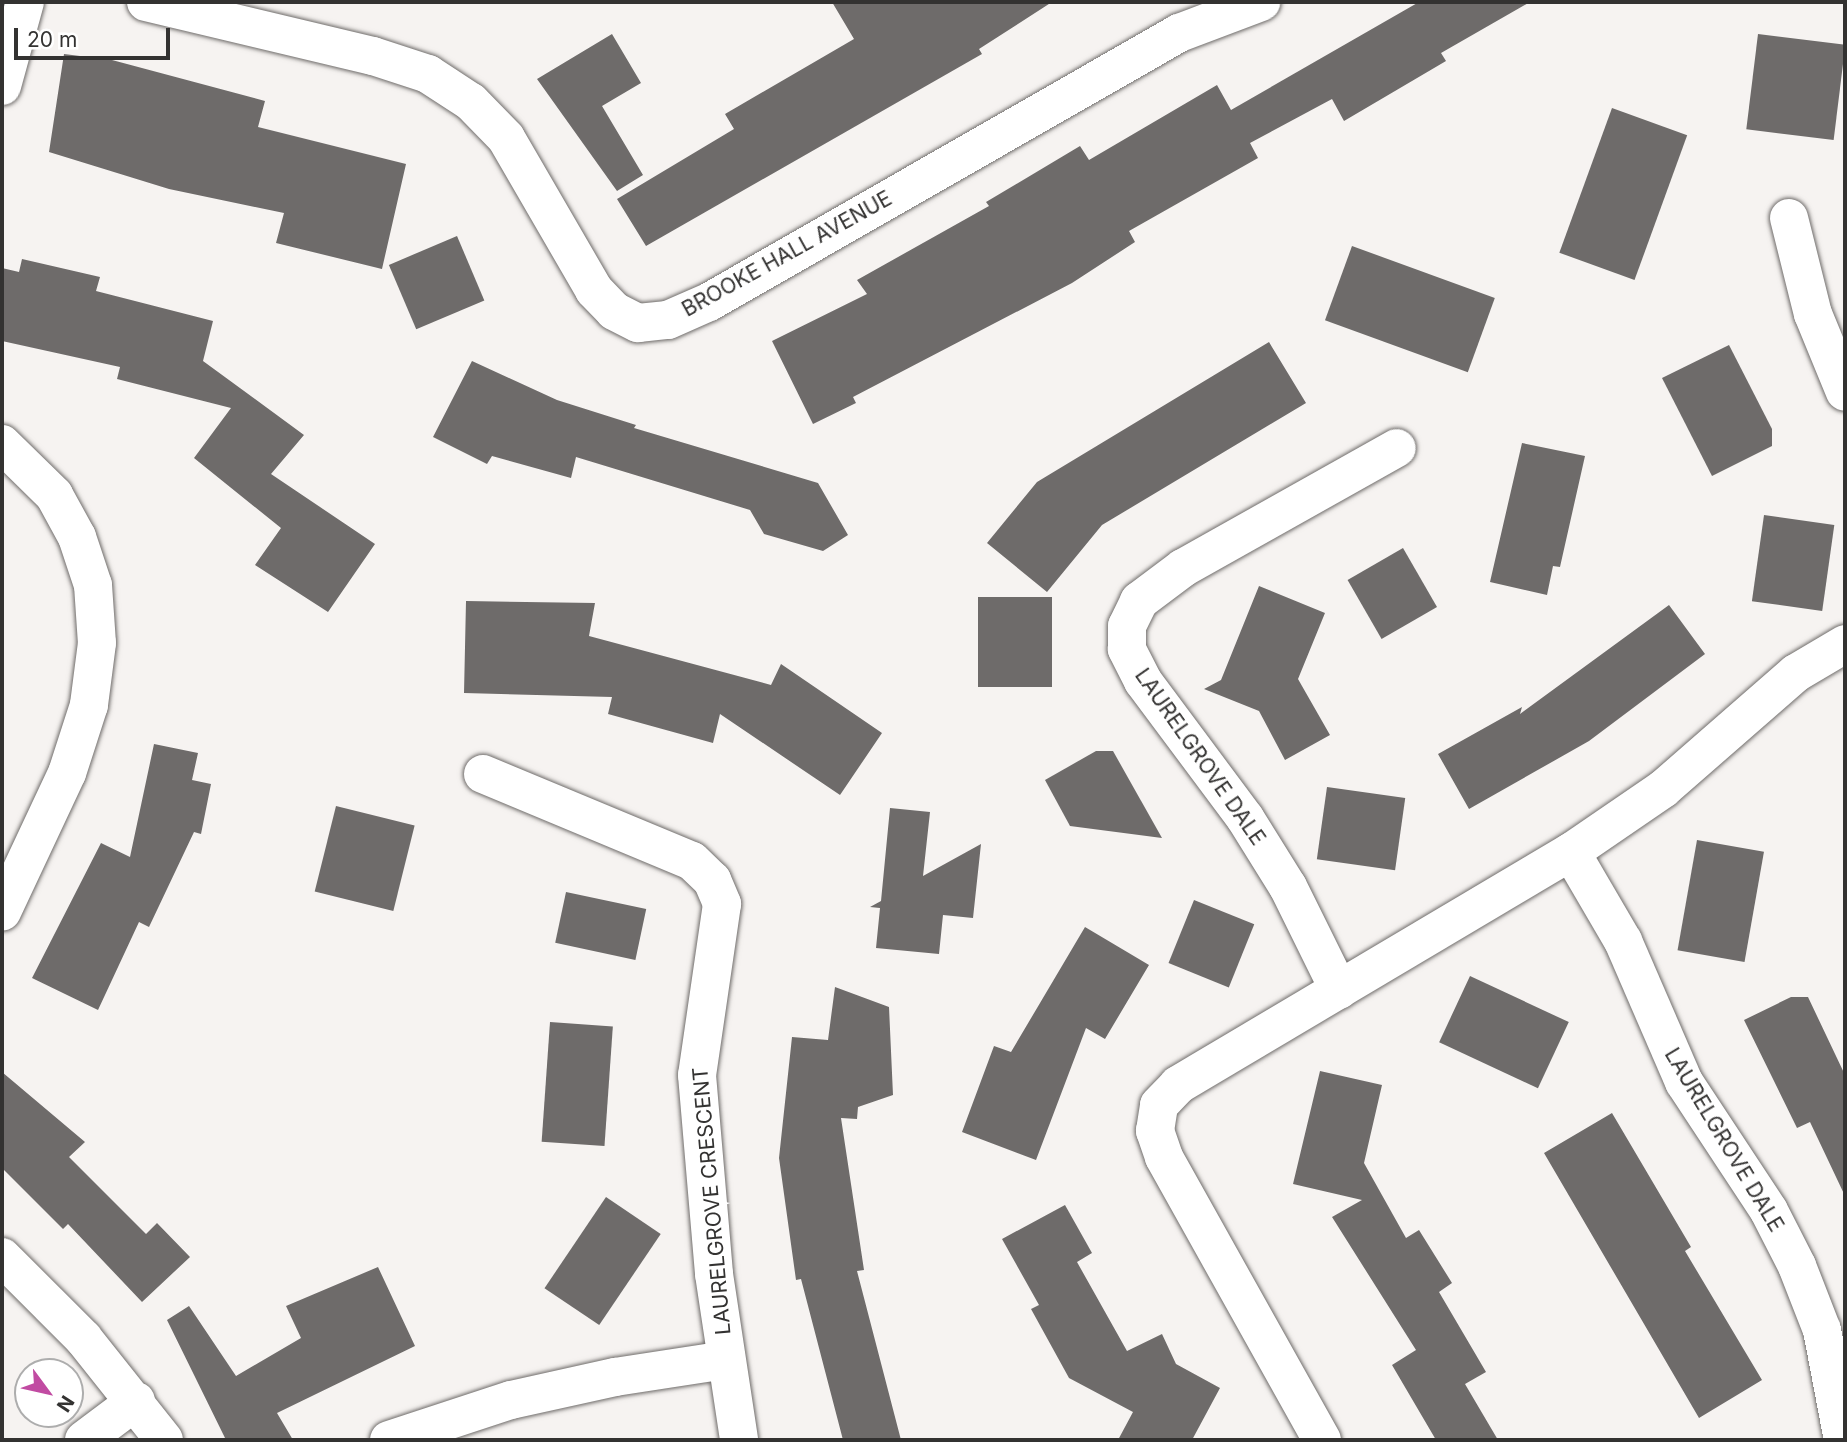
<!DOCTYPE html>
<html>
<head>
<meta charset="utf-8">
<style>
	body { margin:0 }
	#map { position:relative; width:1847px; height:1442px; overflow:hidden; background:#f6f3f1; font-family:Inter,sans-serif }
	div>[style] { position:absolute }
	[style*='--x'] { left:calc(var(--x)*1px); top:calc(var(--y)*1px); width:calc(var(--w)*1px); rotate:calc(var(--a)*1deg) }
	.building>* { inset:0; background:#6e6b6a; transform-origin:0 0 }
	.roads { filter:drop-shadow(0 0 2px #6f6c6a) drop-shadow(0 0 2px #6f6c6a) }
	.street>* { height:38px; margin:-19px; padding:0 19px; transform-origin:19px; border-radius:19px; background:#fff }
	span { translate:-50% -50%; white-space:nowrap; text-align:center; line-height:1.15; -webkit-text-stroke:7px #fff; paint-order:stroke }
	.street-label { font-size:21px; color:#333231 }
	.frame { position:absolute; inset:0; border:4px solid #333231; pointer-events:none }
	.north { position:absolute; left:14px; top:1358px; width:70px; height:70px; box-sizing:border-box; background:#fff; border:2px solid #adadad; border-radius:50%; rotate:123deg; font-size:19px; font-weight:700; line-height:28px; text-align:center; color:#333231 }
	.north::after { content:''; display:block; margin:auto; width:24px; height:32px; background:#c14ba2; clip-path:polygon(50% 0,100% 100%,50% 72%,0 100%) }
	.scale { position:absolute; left:14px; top:28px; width:156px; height:32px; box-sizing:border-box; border:4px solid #333231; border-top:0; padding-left:9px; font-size:21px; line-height:24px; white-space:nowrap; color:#333231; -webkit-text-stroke:5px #fff; paint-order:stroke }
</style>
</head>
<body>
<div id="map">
	<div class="building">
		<div style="clip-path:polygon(832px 2px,1052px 2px,979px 49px,982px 54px,646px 246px,617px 199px,734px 129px,725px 114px,854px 39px)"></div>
		<div style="clip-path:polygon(1419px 2px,1530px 2px,1441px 53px,1446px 61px,1344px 121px,1332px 99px,1250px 143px,1258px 158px,1129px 231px,1135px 242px,1072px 283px,853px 397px,856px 403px,813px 424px,772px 341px,867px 294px,857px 280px,989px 206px,986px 202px,1080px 146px,1089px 160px,1217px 85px,1231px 110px)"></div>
		<div style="clip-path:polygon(612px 34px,641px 83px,602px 106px,643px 175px,617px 191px,537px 79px)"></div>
		<div style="left:1758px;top:34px;width:88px;height:96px;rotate:7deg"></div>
		<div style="clip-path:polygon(64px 54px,112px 60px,265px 101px,258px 127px,406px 164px,382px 269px,276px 243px,284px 213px,169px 189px,49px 152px)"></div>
		<div style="left:1612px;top:108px;width:80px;height:154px;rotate:20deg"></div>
		<div style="left:457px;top:236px;width:70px;height:74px;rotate:67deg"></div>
		<div style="left:1352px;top:246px;width:152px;height:79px;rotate:20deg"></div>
		<div style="clip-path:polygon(22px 259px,100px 277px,96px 291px,213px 321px,203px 361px,304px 435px,271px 474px,375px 544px,328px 612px,255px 565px,281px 528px,194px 458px,231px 408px,117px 379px,120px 367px,2px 341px,2px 268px,19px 272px)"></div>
		<div style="clip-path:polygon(1269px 342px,1306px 403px,1102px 525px,1047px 592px,987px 543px,1037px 482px)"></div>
		<div style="clip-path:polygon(1729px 345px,1772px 429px,1772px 446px,1712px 476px,1662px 378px)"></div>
		<div style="clip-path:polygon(472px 361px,557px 400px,636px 425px,634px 428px,818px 483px,848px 535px,823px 551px,764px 534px,750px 510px,576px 457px,571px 478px,492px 456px,487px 464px,433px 437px)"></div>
		<div style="clip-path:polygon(1522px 443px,1585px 456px,1560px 567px,1553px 566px,1547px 595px,1490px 582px)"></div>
		<div style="left:1764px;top:515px;width:71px;height:87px;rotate:8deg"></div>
		<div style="left:1403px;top:548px;width:68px;height:64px;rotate:60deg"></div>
		<div style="clip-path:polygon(1259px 586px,1325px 613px,1298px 679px,1330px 735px,1285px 760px,1259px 711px,1204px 689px,1221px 680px)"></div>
		<div style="left:978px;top:597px;width:74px;height:90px"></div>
		<div style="clip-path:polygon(466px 601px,595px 603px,589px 636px,771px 685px,781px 664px,882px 733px,840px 795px,720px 714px,713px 743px,608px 714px,612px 697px,464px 693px)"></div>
		<div style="clip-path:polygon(1669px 605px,1705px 654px,1589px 741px,1469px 809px,1438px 754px,1522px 707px,1520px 714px)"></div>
		<div style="clip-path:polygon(154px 744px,198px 753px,192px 780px,211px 784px,201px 834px,194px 832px,149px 927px,139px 922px,98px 1010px,32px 978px,101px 843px,130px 857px)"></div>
		<div style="clip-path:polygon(1096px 751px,1113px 751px,1162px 838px,1070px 826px,1045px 780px)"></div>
		<div style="left:1327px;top:787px;width:79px;height:73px;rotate:8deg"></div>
		<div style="left:336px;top:806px;width:81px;height:88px;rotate:14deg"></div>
		<div style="clip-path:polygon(890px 808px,930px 812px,923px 876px,981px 844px,973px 918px,943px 915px,939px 954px,876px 948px,880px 908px,870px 907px,881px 901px)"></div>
		<div style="left:1697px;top:840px;width:68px;height:112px;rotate:10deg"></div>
		<div style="left:566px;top:892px;width:82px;height:52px;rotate:12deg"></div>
		<div style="left:1194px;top:900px;width:65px;height:68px;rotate:22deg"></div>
		<div style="clip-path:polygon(1085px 927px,1149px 965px,1105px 1039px,1086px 1028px,1036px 1160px,962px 1132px,994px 1046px,1011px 1052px)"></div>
		<div style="left:1470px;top:976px;width:109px;height:73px;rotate:25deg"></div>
		<div style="clip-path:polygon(835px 987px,889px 1007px,893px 1095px,858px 1107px,857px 1119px,841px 1118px,864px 1270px,857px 1271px,901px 1440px,843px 1440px,801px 1279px,796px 1280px,779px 1158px,792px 1037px,828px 1040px)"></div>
		<div style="clip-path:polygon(1791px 997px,1808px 997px,1845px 1075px,1845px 1196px,1810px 1122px,1797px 1128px,1744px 1020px)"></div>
		<div style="left:550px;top:1022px;width:63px;height:120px;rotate:4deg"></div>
		<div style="clip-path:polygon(1320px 1071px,1382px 1085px,1364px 1163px,1406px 1238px,1419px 1230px,1452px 1283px,1439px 1292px,1486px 1372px,1465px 1384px,1498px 1440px,1436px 1440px,1392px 1365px,1416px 1350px,1332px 1217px,1362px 1200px,1293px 1184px)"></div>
		<div style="clip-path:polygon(2px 1072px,85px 1142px,69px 1157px,146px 1234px,157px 1223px,190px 1257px,142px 1302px,68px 1224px,63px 1229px,2px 1168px)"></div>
		<div style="clip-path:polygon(1612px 1113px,1691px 1247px,1685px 1251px,1762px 1380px,1699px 1418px,1544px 1153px)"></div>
		<div style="left:606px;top:1197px;width:66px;height:110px;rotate:34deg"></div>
		<div style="clip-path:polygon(1065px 1205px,1092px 1253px,1077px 1262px,1127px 1351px,1162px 1334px,1176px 1364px,1220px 1388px,1192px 1440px,1118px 1440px,1133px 1412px,1069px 1378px,1031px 1309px,1039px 1305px,1002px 1239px)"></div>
		<div style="clip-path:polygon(378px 1267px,415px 1346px,277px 1413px,293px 1440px,226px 1440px,167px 1320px,189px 1306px,236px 1376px,301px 1338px,286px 1306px)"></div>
	</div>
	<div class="roads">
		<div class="street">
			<div style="--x:146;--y:2;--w:233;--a:13.4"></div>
			<div style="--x:373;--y:56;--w:58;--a:18.1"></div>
			<div style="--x:428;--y:74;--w:51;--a:33.1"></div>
			<div style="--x:471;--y:102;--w:50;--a:45.8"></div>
			<div style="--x:506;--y:138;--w:176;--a:59.9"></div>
			<div style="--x:594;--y:290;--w:29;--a:46"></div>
			<div style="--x:614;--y:311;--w:27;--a:27"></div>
			<div style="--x:638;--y:323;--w:30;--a:-6"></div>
			<div style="--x:668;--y:320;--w:45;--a:-23.7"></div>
			<div style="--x:709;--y:302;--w:542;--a:-29.78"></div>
			<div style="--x:1179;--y:33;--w:88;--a:-20.7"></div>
			<div style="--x:2;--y:86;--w:87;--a:-74.7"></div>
			<div style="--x:1789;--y:218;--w:99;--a:76"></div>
			<div style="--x:1813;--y:314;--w:84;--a:67.7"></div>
			<div style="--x:2;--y:444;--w:73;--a:44.4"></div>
			<div style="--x:54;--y:495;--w:48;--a:61.3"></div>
			<div style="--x:77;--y:537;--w:51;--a:71.6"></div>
			<div style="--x:93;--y:585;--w:58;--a:86.1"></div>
			<div style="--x:97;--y:643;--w:63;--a:97.4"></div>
			<div style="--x:89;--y:705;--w:71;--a:107.9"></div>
			<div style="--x:67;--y:773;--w:153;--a:115.1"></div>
			<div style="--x:483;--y:774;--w:226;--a:22.6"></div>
			<div style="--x:692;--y:861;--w:28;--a:44"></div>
			<div style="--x:712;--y:880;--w:26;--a:67"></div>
			<div style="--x:722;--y:904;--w:173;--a:98.3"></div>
			<div style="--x:697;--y:1075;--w:200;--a:85.1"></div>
			<div style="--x:714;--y:1274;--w:168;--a:81.4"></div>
			<div style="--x:1571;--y:852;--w:103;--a:59.7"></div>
			<div style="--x:1623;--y:941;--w:154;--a:66.6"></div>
			<div style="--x:1684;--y:1082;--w:154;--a:56.6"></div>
			<div style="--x:1769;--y:1211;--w:62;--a:63"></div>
			<div style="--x:1797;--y:1266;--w:69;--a:68.7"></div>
			<div style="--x:1822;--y:1330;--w:112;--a:79.2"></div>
			<div style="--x:1339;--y:990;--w:115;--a:-116.3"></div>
			<div style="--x:1288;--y:887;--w:81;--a:-121.9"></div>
			<div style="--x:1245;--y:818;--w:171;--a:-126.7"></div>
			<div style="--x:1143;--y:681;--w:36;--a:-117"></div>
			<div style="--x:1127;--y:649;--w:23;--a:-90"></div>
			<div style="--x:1127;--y:626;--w:28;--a:-64"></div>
			<div style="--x:1139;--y:601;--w:55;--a:-36.9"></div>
			<div style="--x:1183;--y:568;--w:245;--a:-29.3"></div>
			<div style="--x:2;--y:1257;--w:115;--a:45"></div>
			<div style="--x:83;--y:1338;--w:130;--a:51.5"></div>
			<div style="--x:84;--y:1440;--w:65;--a:-36.9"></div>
			<div style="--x:389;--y:1440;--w:128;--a:-18.2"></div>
			<div style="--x:511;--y:1400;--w:107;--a:-12.5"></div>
			<div style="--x:615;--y:1377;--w:112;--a:-8.7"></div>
			<div style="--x:1322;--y:1440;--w:324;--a:-119.2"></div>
			<div style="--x:1164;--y:1157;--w:28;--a:-109"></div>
			<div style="--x:1155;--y:1131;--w:26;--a:-81"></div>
			<div style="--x:1159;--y:1105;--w:28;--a:-46"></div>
			<div style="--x:1178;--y:1085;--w:457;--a:-30.7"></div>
			<div style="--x:1571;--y:852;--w:112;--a:-34.4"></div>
			<div style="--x:1663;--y:789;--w:176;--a:-41.1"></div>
			<div style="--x:1796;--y:673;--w:57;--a:-30.6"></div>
		</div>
	</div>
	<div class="street-label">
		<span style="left:787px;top:254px;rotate:-29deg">BROOKE HALL AVENUE</span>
		<span style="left:1200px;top:757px;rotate:55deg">LAURELGROVE DALE</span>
		<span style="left:1724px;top:1140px;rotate:59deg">LAURELGROVE DALE</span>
		<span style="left:712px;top:1201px;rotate:-95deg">LAURELGROVE CRESCENT</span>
	</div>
	<div class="frame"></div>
	<div class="north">N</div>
	<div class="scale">20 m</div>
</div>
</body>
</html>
